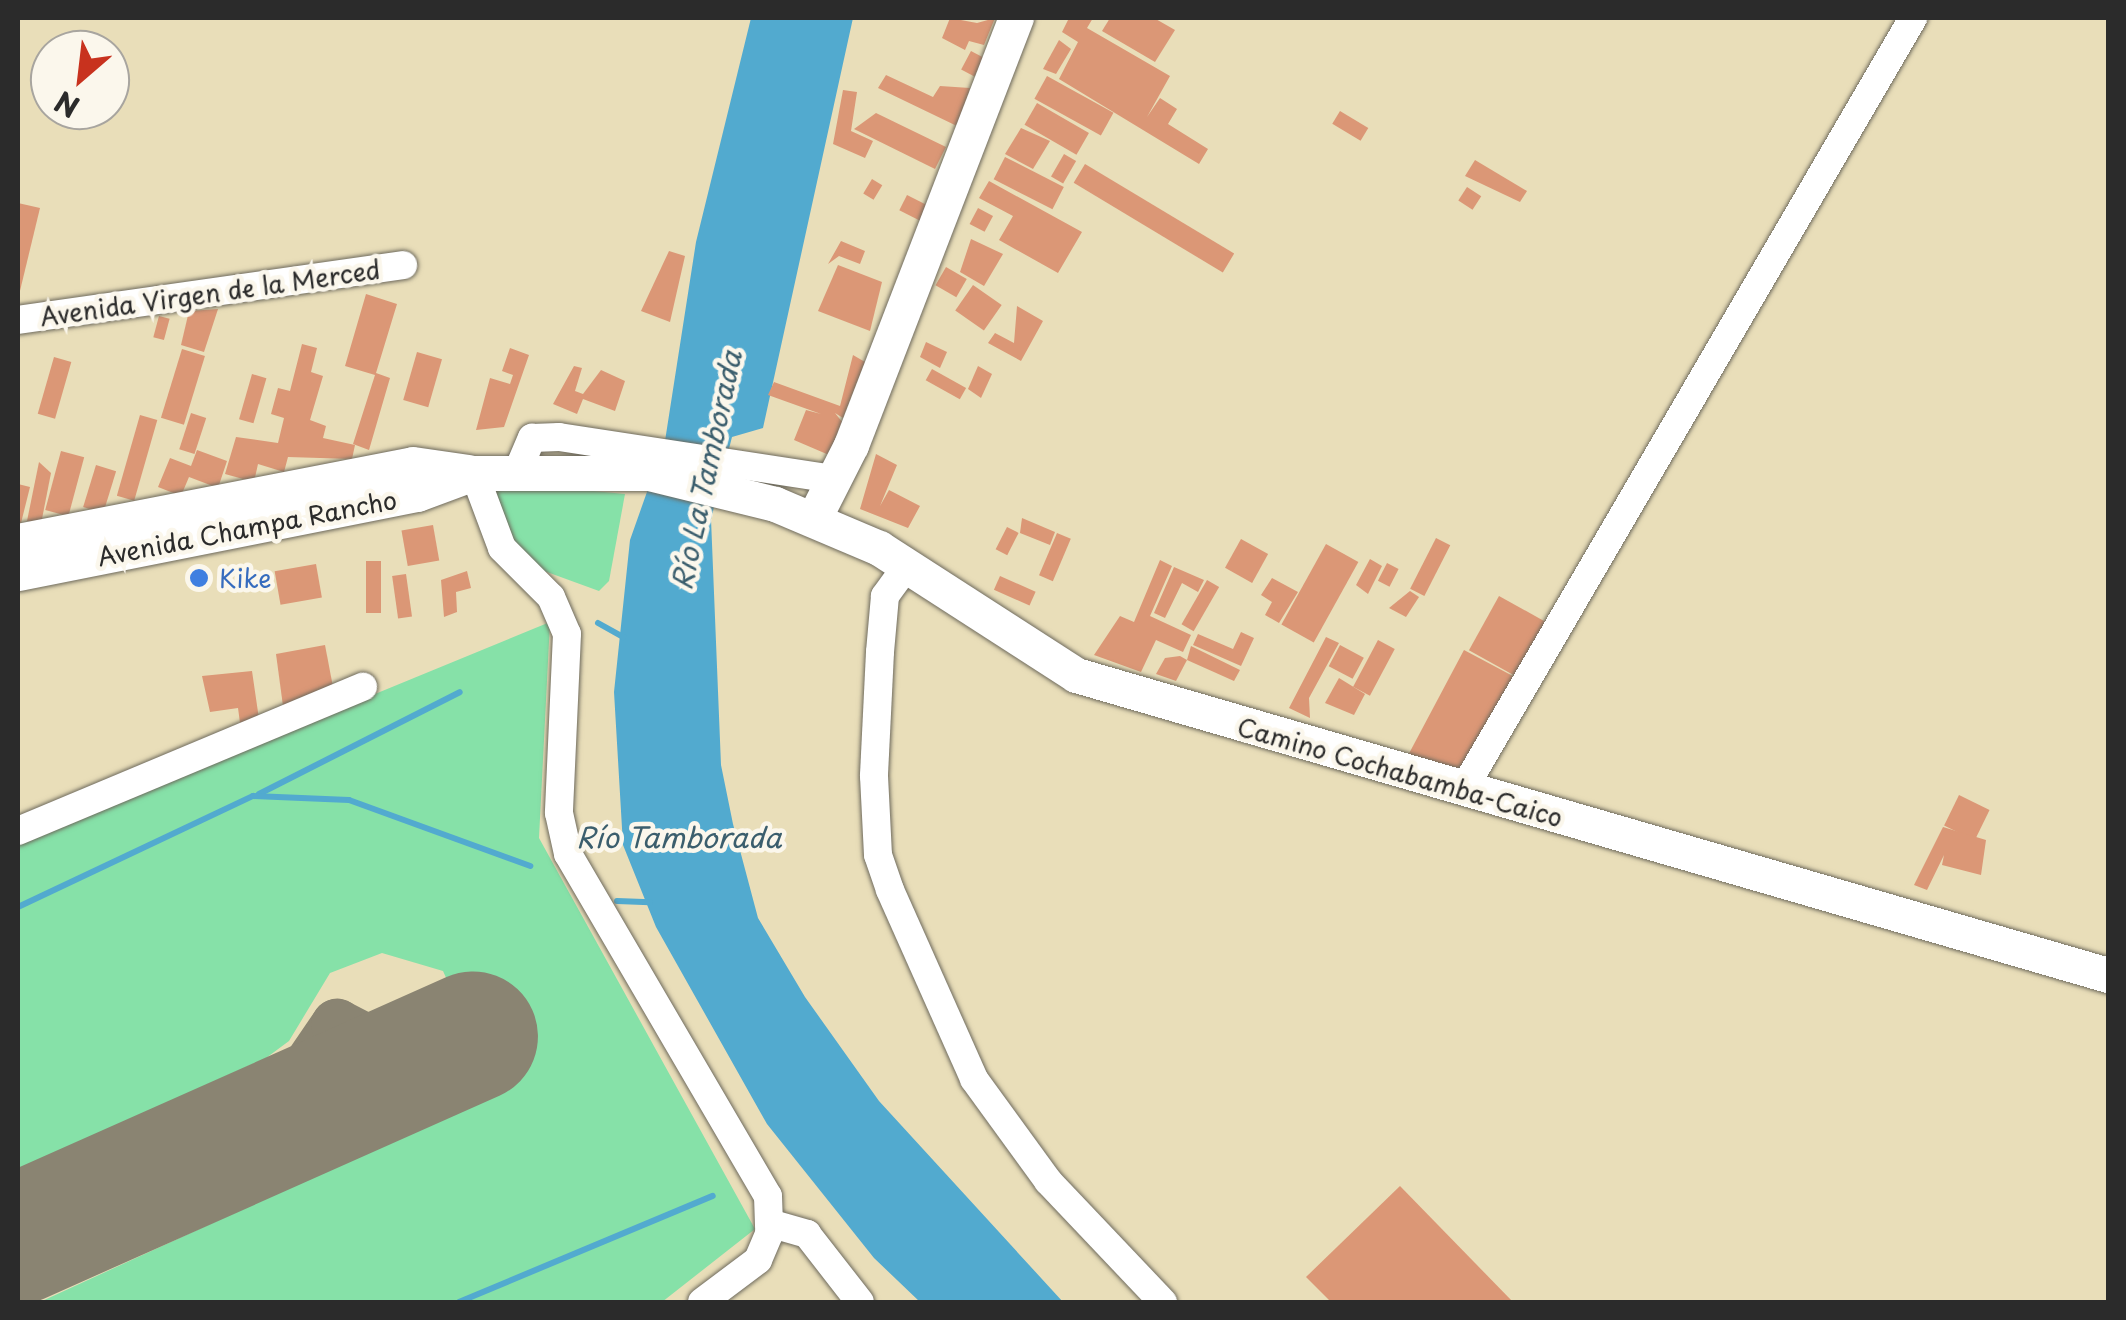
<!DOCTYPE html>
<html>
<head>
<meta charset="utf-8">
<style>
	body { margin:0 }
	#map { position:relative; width:2126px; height:1320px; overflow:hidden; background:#e9deb9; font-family:"Playpen Sans",sans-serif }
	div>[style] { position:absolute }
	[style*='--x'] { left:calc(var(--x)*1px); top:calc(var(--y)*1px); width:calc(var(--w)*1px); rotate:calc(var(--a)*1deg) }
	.green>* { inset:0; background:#86e1a8 }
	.water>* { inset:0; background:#52aacf }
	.stream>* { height:6px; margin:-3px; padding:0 3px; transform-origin:3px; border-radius:3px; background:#52aacf }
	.taxiway>* { height:52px; margin:-26px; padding:0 26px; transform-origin:26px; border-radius:26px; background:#8a8472 }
	.runway>* { height:130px; margin:-65px; padding:0 65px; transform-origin:65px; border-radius:65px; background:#8a8472 }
	.building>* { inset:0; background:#db9776; transform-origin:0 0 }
	.roads { filter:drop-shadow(0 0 2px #6e6a5d) drop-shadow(0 0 2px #6e6a5d) }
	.minor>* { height:28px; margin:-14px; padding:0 14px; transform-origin:14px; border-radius:14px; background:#fff }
	.major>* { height:35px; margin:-17.5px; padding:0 17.5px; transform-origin:17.5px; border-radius:17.5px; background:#fff }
	.dots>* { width:28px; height:28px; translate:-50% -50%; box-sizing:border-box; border:5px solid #fbf7ec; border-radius:50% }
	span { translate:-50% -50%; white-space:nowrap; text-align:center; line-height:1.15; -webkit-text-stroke:9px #fbf7ec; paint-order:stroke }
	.street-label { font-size:25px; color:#2b2b2b }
	.shop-label { font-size:25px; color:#366cbe }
	.left { translate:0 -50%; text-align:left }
	.water-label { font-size:28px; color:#3b5e6d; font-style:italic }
	.frame { position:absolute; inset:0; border:20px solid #2b2b2b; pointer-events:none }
	.north { position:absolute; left:30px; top:30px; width:100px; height:100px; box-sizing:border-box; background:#fbf7ec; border:2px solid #a8a59f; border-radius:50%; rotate:208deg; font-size:28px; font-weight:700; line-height:40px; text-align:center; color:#2b2b2b }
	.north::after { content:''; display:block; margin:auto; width:35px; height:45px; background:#c8321e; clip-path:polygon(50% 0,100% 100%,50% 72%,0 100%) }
</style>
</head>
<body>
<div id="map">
	<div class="green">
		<div style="clip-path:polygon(542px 486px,625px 494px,609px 581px,599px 591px,525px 564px,494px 517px,491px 491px)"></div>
		<div style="clip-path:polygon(550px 622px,539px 838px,755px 1229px,662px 1302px,40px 1302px,498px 1092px,443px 971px,382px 953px,330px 973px,289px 1041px,266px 1058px,18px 1171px,18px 841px)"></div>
	</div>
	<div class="water">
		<div style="clip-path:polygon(751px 18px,853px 18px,763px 428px,732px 437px,711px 519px,721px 765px,733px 824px,758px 918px,805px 997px,879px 1101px,1063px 1302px,920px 1302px,874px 1258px,767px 1124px,656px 927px,623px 845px,614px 692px,630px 540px,665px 441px,696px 242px)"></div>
	</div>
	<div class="stream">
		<div style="--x:598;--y:623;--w:29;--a:29"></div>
		<div style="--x:259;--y:794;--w:225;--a:-26.9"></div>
		<div style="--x:617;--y:901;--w:33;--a:2"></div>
		<div style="--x:18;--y:907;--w:260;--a:-25.3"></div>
		<div style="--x:253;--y:796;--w:96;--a:2.4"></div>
		<div style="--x:349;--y:800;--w:193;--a:20"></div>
		<div style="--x:459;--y:1302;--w:275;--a:-22.7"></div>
	</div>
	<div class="taxiway">
		<div style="--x:241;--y:1137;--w:43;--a:-33.7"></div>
		<div style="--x:277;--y:1113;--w:107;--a:-55.7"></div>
		<div style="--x:337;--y:1025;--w:30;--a:27"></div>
	</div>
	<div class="runway">
		<div style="--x:18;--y:1239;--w:498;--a:-24"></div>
	</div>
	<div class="building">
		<div style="clip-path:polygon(950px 18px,977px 23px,995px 18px,984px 45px,969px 41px,965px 50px,942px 38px)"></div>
		<div style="clip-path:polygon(1069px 18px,1093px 18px,1087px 28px,1170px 76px,1147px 117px,1160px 98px,1177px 109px,1168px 124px,1208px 149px,1199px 164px,1059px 79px,1078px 42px,1062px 32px)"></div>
		<div style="clip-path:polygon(1110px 18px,1154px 18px,1175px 30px,1155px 62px,1102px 31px)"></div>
		<div style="clip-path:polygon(1059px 40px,1071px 49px,1056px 74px,1043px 69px)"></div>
		<div style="left:971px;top:51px;width:15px;height:21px;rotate:28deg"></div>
		<div style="clip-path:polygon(886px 75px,933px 97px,940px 86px,970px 88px,959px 127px,878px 88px)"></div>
		<div style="left:1047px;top:76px;width:76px;height:26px;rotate:29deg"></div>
		<div style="clip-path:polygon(843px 90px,857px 92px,851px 131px,873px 141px,865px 158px,833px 144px)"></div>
		<div style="left:1037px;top:103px;width:60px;height:25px;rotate:30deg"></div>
		<div style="left:1340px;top:111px;width:33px;height:15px;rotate:31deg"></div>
		<div style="clip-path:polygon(876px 113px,946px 147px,935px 169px,854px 129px)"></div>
		<div style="clip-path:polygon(1021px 128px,1050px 141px,1033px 169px,1005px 154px)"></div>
		<div style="left:1064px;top:154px;width:14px;height:26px;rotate:30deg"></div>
		<div style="left:1005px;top:157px;width:66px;height:25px;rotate:27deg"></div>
		<div style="clip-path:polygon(1475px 160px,1527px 191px,1520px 202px,1465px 176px)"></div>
		<div style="left:1085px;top:164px;width:174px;height:22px;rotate:31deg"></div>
		<div style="left:872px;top:179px;width:12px;height:17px;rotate:31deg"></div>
		<div style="clip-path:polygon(989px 181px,1082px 232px,1058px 273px,999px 240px,1013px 216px,979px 198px)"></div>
		<div style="left:1467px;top:187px;width:17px;height:16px;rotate:33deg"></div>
		<div style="left:907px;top:195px;width:30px;height:17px;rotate:27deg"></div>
		<div style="clip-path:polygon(18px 203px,40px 208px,19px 295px,18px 295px)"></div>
		<div style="left:978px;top:208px;width:17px;height:18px;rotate:28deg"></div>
		<div style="clip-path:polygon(971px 239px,1003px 254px,984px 286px,960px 272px)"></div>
		<div style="clip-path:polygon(841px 241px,865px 251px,860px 264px,839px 256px,828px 264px)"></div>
		<div style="clip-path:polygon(669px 251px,685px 256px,670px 322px,641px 311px)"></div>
		<div style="clip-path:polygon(838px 265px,882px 282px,870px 331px,818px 311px)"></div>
		<div style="left:946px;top:267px;width:24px;height:21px;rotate:30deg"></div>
		<div style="left:973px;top:285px;width:35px;height:31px;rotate:35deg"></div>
		<div style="clip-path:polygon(366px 294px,397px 304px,376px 373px,390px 378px,369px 450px,353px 444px,375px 375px,345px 366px)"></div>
		<div style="clip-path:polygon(1017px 306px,1043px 321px,1021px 361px,988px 343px,995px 333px,1014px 343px)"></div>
		<div style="clip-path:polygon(218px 309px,204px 352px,181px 345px,189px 311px)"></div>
		<div style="left:159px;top:316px;width:11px;height:22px;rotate:15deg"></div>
		<div style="clip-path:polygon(926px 342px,947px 352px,940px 368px,920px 357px)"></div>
		<div style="clip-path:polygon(302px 344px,317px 348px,311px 372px,323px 376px,310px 420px,326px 426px,323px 438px,355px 445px,352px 459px,288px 457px,284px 472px,258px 464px,254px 482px,225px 474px,236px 437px,278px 443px,284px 418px,271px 414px,278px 388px,290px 391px)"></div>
		<div style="clip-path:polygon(510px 348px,529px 355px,504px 427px,476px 430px,490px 378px,510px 384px,513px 375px,502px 371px)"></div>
		<div style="left:182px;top:349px;width:24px;height:72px;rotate:17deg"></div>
		<div style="left:417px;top:352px;width:26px;height:50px;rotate:16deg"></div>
		<div style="clip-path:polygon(853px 355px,865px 362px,843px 418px,835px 413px,843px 423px,829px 455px,794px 440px,806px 410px,821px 414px,768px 395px,774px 382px,840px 406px)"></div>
		<div style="left:54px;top:357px;width:18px;height:59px;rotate:16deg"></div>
		<div style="clip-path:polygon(574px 366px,582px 368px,575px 391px,583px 394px,601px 370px,625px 381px,615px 411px,583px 399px,577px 414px,553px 404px)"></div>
		<div style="clip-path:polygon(978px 366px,992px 374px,981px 398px,968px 389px)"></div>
		<div style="left:932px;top:369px;width:39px;height:13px;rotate:29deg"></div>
		<div style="left:252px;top:374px;width:15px;height:47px;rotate:16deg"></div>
		<div style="left:191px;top:413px;width:16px;height:38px;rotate:18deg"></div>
		<div style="left:140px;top:415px;width:18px;height:84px;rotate:16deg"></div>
		<div style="clip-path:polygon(197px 450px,227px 461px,218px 488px,189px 477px,181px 496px,158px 487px,170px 458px,191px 466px)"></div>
		<div style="left:61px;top:451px;width:24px;height:61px;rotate:15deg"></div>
		<div style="clip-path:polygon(876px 454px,897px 465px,880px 506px,889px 490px,920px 506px,908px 528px,860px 509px)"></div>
		<div style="clip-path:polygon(39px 462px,51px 473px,41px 524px,27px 521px)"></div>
		<div style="left:96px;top:465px;width:21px;height:44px;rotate:17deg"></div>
		<div style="clip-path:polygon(18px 484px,30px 487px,21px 523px,18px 522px)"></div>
		<div style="clip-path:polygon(1022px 518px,1055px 532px,1050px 545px,1020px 533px)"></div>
		<div style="left:433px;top:525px;width:36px;height:32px;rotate:80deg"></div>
		<div style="left:1007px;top:527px;width:13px;height:25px;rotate:27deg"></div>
		<div style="left:1057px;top:533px;width:15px;height:46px;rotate:23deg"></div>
		<div style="left:1436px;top:538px;width:16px;height:57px;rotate:27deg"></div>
		<div style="left:1241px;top:539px;width:31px;height:33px;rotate:29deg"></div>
		<div style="left:1326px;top:544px;width:37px;height:92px;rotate:29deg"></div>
		<div style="clip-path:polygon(1370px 559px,1382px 566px,1368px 594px,1356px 585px)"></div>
		<div style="clip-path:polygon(1160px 560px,1172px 566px,1150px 616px,1191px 635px,1183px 652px,1156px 640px,1141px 672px,1094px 655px,1120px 616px,1134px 622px)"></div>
		<div style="left:366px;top:561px;width:15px;height:52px"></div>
		<div style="left:1387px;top:563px;width:13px;height:20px;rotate:27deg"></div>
		<div style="left:316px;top:564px;width:34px;height:42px;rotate:80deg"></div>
		<div style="clip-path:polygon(1174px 567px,1204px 580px,1198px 592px,1182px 583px,1165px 618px,1154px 613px)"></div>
		<div style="clip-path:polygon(467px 571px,471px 588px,456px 592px,457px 612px,444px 617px,441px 580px)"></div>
		<div style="left:406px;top:574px;width:43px;height:14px;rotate:82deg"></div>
		<div style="left:1000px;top:576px;width:39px;height:15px;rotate:24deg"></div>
		<div style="clip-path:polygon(1272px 578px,1298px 592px,1279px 623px,1265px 615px,1272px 602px,1261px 595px)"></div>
		<div style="left:1207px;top:580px;width:14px;height:51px;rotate:30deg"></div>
		<div style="clip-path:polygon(1410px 591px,1419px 597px,1406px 617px,1389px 608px)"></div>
		<div style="left:1499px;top:596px;width:56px;height:62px;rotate:29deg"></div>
		<div style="clip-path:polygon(1241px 632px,1254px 638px,1241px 666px,1193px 645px,1198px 634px,1233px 649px)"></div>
		<div style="clip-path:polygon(1326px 637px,1339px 643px,1309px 698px,1310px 718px,1289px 708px)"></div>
		<div style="left:1378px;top:640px;width:19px;height:53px;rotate:28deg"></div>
		<div style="clip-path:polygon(325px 645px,333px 687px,283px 706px,276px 654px)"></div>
		<div style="left:1340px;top:645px;width:27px;height:24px;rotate:28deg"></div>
		<div style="clip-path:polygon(1191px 646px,1240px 670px,1234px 681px,1187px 660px)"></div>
		<div style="left:1464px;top:650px;width:58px;height:118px;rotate:28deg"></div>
		<div style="clip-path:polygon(1180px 656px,1187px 660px,1176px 681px,1156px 674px,1165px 658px)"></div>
		<div style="clip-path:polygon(252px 671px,259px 719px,240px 723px,238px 708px,210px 712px,202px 676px)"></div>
		<div style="clip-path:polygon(1339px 678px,1365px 694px,1354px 715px,1325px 703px)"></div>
		<div style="left:1959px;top:795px;width:34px;height:34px;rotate:26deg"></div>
		<div style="clip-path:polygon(1943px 827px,1986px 840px,1981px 875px,1942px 865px,1944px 855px,1927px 890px,1914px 885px)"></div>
		<div style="clip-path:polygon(1400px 1186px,1513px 1302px,1331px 1302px,1306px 1277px)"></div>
	</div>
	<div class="roads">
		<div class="minor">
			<div style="--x:18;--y:320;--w:389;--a:-8.1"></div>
			<div style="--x:519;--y:468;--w:33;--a:-67"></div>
			<div style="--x:532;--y:438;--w:27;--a:-2"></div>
			<div style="--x:559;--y:437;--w:278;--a:8.7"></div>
			<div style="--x:474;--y:473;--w:80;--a:69.5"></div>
			<div style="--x:502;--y:548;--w:69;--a:45"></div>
			<div style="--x:551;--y:597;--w:40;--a:66.6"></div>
			<div style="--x:567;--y:634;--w:179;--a:92.6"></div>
			<div style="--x:559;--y:813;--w:42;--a:77.6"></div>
			<div style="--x:568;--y:854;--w:396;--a:59.7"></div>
			<div style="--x:768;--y:1196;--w:38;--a:88"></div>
			<div style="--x:769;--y:1234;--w:28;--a:113"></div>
			<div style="--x:758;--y:1260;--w:70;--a:143.1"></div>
			<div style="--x:906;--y:567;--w:36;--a:126"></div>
			<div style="--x:885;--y:596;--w:56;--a:95.1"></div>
			<div style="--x:880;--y:652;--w:124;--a:92.8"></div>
			<div style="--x:874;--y:776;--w:79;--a:87.1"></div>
			<div style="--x:878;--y:855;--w:37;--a:71"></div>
			<div style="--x:890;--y:890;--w:207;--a:66"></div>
			<div style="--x:974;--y:1079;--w:126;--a:54"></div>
			<div style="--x:1048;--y:1181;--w:167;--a:46.5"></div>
			<div style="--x:1463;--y:790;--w:894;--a:-59.76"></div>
			<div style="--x:18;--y:831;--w:374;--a:-22.7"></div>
			<div style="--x:769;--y:1223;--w:40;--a:16"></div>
			<div style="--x:807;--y:1234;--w:86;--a:52.1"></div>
		</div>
		<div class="major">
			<div style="--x:814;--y:518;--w:82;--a:-63.1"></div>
			<div style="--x:851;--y:445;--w:458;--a:-68.9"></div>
			<div style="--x:18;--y:541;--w:402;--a:-11"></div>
			<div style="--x:413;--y:464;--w:56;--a:8.3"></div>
			<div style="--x:18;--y:573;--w:407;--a:-11.2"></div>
			<div style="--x:417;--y:494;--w:61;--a:-20.2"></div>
			<div style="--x:474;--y:473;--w:175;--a:0"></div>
			<div style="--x:649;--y:473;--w:130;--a:13.8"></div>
			<div style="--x:775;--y:504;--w:113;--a:22.9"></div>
			<div style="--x:879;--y:548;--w:234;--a:32.8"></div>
			<div style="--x:1076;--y:675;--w:1075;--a:16.21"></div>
		</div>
	</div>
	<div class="dots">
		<div style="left:199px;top:578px;background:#3f7fe0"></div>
	</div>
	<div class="street-label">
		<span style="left:210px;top:293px;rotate:-8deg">Avenida Virgen de la Merced</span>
		<span style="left:247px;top:528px;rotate:-11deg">Avenida Champa Rancho</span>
		<span style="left:1400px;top:772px;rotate:16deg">Camino Cochabamba-Caico</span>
	</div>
	<div class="shop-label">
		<span class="left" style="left:219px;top:578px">Kike</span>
	</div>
	<div class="water-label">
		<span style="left:706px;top:470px;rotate:-78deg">Río La Tamborada</span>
		<span style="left:679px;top:837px">Río Tamborada</span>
	</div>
	<div class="frame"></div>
	<div class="north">N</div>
</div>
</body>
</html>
